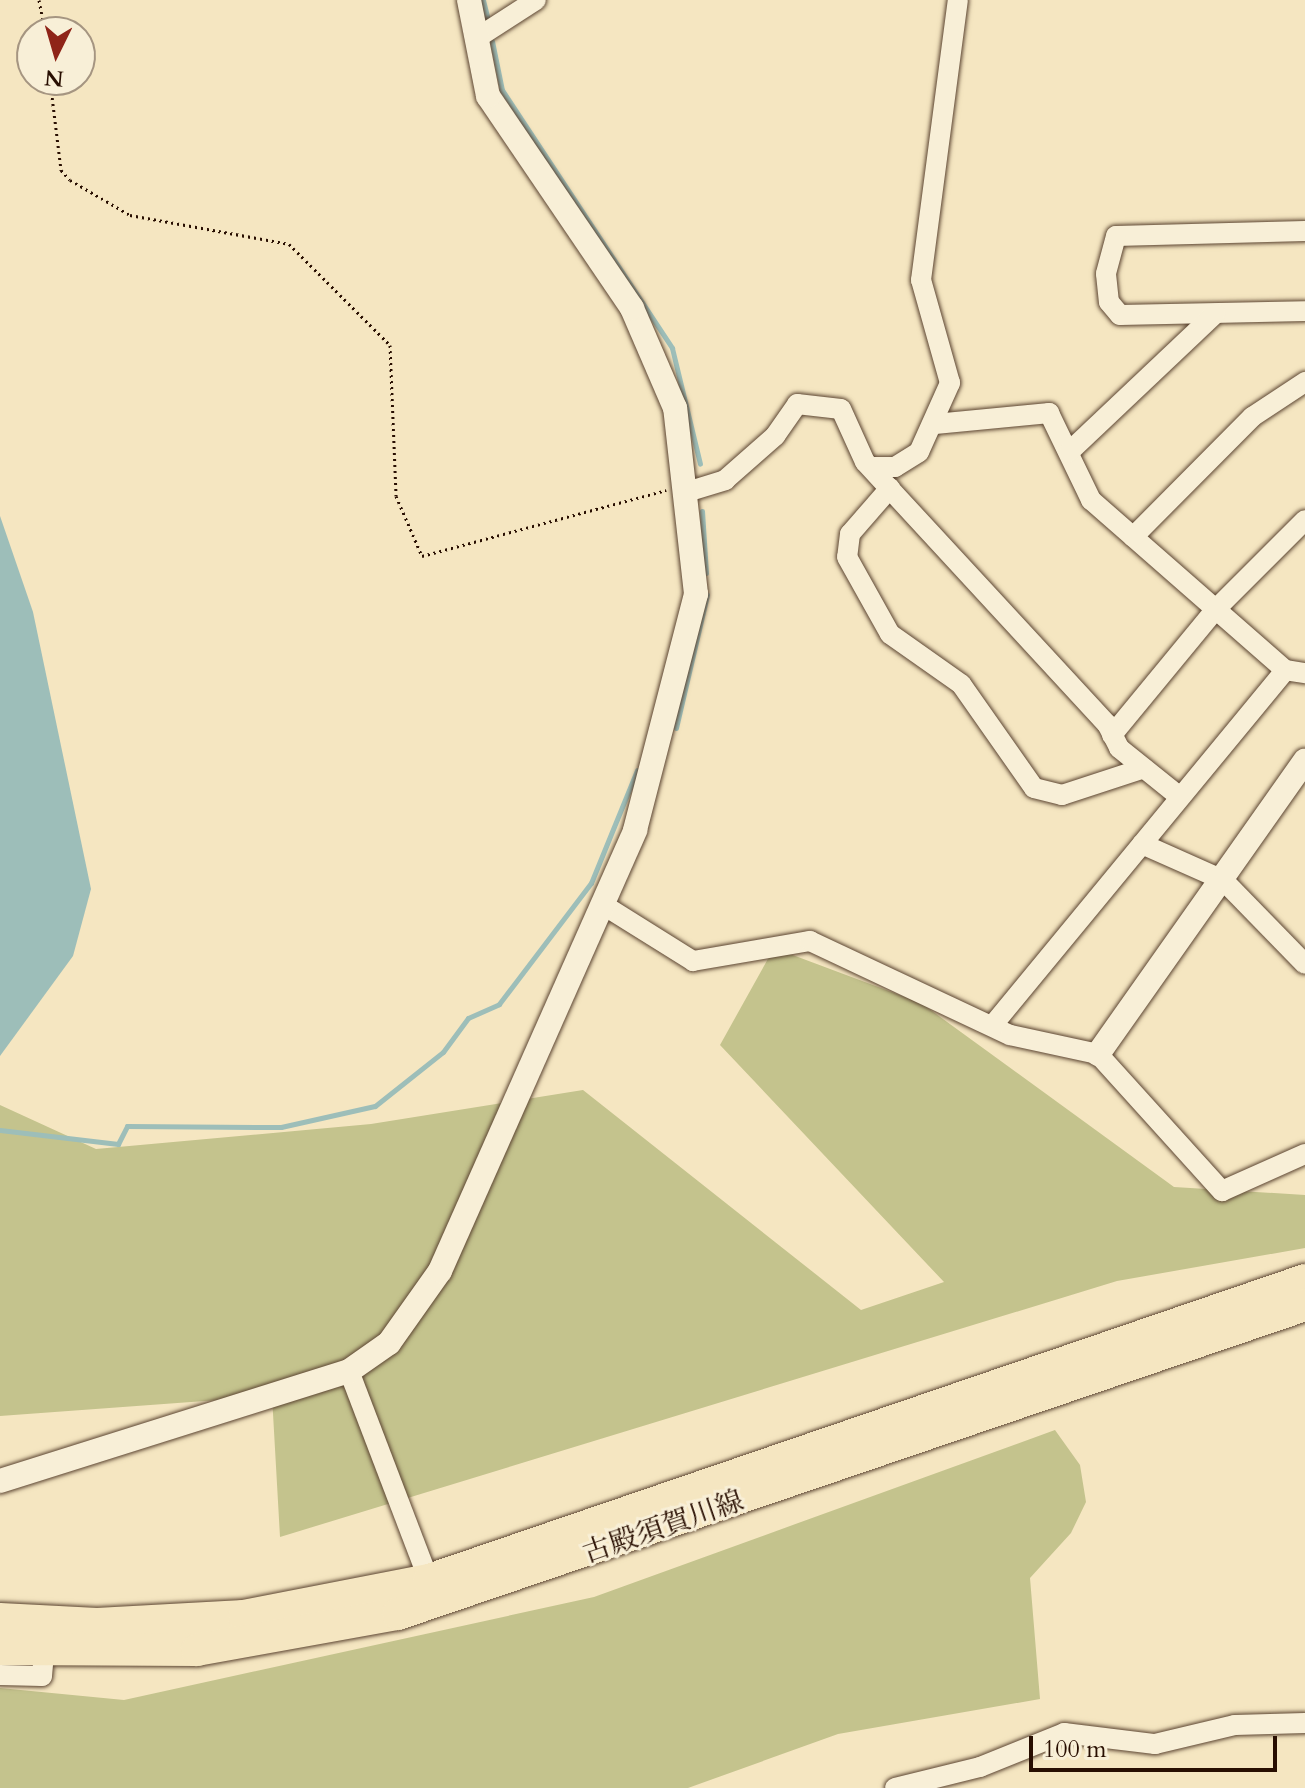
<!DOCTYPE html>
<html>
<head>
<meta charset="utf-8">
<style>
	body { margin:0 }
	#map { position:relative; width:1305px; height:1788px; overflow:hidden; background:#f5e6c1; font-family:Cardo,"Noto Serif JP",serif }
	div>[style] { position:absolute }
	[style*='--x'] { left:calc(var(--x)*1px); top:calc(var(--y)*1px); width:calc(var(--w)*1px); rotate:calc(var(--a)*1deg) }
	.green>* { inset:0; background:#c4c38d }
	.water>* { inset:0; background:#9dbeb9 }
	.stream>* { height:5px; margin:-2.5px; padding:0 2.5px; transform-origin:2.5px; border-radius:2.5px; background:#9dbeb9 }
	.path>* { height:3px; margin-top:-1.5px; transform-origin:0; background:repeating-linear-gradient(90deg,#280e01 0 2px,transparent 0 6px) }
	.roads { filter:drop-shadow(0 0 2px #5b4431) drop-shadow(0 0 2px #5b4431) }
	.minor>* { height:20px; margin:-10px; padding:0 10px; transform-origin:10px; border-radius:10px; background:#f8efd7 }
	.tertiary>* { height:24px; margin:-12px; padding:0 12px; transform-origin:12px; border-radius:12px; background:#f8efd7 }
	.primary>* { height:32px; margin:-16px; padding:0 16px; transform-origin:16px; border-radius:16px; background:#f5e6c1 }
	span { translate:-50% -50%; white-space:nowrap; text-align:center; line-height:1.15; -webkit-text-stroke:6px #f8efd7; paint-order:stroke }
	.street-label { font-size:28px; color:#280e01 }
	.north { position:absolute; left:16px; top:16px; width:80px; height:80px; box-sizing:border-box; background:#f8efd7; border:2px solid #a59581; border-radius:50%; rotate:185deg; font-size:22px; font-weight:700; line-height:32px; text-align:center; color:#280e01 }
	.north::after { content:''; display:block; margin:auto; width:28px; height:36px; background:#8f2418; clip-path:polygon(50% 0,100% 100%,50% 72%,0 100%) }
	.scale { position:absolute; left:1029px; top:1736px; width:248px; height:36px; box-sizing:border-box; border:4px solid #280e01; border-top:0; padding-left:10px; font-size:24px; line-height:28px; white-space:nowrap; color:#280e01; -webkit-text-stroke:6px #f8efd7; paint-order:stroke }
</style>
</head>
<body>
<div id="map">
	<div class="green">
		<div style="clip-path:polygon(774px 948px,921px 1003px,1174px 1187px,1305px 1195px,1305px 1248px,1117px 1281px,280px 1537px,272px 1396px,0 1416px,0 1105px,96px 1149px,371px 1124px,583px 1090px,861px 1310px,944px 1282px,720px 1045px)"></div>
		<div style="clip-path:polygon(1055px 1430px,1080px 1465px,1086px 1502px,1071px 1533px,1030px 1578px,1040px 1699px,838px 1734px,688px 1788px,0 1788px,0 1688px,124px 1700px,594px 1597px)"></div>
	</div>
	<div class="water">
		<div style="clip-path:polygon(0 516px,33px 612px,91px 889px,73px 956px,0 1056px)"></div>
	</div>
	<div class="stream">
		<div style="--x:483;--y:0;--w:21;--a:76"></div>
		<div style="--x:492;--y:41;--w:50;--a:78.5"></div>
		<div style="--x:502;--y:90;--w:309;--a:56.6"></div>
		<div style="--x:672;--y:348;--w:119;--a:76.4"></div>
		<div style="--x:702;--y:511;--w:62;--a:86.3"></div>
		<div style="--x:676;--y:728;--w:137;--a:-76.9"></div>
		<div style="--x:0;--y:1130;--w:119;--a:6.8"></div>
		<div style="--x:118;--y:1144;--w:20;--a:-63"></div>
		<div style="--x:127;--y:1126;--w:154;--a:0.4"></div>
		<div style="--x:281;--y:1127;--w:96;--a:-12.6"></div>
		<div style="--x:375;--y:1106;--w:87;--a:-38.5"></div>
		<div style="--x:443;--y:1052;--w:42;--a:-53.7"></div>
		<div style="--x:468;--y:1018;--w:34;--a:-24"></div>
		<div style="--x:499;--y:1004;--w:152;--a:-52.8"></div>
		<div style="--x:591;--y:883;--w:122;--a:-67.8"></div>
	</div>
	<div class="path">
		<div style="--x:39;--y:0;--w:33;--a:79"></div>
		<div style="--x:50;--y:80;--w:91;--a:83"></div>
		<div style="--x:61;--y:170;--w:13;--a:48"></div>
		<div style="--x:70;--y:180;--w:69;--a:30.3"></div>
		<div style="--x:130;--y:215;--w:162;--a:10.3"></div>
		<div style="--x:289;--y:244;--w:143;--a:45"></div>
		<div style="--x:390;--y:345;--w:151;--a:87.7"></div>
		<div style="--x:396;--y:496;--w:65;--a:66.6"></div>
		<div style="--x:422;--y:556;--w:253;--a:-15.1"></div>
	</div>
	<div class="roads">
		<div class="minor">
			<div style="--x:477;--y:38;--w:70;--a:-32.8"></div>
			<div style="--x:1305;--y:231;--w:189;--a:178.5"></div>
			<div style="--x:1116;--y:236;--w:39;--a:105"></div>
			<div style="--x:1106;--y:274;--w:28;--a:84"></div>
			<div style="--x:1109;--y:302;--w:17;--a:50"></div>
			<div style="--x:1120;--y:315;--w:185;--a:-1.2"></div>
			<div style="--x:935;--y:424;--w:115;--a:-5.5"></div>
			<div style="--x:1049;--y:413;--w:97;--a:64.2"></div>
			<div style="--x:1091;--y:500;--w:258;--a:41.2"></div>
			<div style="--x:1285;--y:670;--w:20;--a:9"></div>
			<div style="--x:1069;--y:452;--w:201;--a:-43.4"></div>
			<div style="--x:871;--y:467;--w:24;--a:0"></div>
			<div style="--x:895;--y:467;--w:28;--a:-32"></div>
			<div style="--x:919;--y:452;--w:76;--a:-65.8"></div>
			<div style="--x:950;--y:383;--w:107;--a:-105.7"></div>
			<div style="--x:921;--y:280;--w:282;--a:-82.5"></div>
			<div style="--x:890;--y:488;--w:61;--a:131"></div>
			<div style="--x:850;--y:534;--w:23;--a:97"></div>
			<div style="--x:847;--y:557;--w:88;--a:60.8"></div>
			<div style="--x:890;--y:634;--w:87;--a:35.2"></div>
			<div style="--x:961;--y:684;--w:127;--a:54.9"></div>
			<div style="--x:1034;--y:788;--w:29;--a:14"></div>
			<div style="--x:1062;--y:795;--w:86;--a:-18.2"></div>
			<div style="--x:690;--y:491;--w:37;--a:-17"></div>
			<div style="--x:725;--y:480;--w:67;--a:-41.3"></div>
			<div style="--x:775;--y:436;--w:39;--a:-55"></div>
			<div style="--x:797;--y:404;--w:44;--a:6.5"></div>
			<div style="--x:841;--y:409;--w:58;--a:65.6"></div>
			<div style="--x:865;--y:462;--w:357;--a:47.3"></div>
			<div style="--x:1107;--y:724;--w:27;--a:63"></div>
			<div style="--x:1119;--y:748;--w:78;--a:38.8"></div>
			<div style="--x:1133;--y:537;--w:169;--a:-45.2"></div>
			<div style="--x:1252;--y:417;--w:64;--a:-33.4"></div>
			<div style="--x:1112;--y:735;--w:162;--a:-50.5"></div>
			<div style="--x:1215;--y:610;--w:127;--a:-45"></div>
			<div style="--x:1142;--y:844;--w:89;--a:24"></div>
			<div style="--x:1223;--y:880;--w:117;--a:45.7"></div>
			<div style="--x:605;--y:906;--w:104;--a:32"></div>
			<div style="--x:693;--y:961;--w:119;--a:-9.7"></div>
			<div style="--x:810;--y:941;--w:221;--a:25.2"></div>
			<div style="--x:1010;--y:1035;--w:90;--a:12.2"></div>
			<div style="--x:1098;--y:1054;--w:185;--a:47.9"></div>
			<div style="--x:1222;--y:1191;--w:91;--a:-24"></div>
			<div style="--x:992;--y:1026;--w:461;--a:-50.5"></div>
			<div style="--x:349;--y:1371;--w:224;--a:69.1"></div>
			<div style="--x:0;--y:1675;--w:42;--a:1.4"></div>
			<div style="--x:42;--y:1676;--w:24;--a:-85"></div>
			<div style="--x:895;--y:1788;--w:88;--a:-13.9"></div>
			<div style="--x:980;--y:1767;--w:91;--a:-22"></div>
			<div style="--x:1064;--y:1733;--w:92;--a:6.9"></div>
			<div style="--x:1155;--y:1744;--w:82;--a:-13.4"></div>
			<div style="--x:1235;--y:1725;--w:70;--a:-1.6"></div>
		</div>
		<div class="tertiary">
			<div style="--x:1098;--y:1054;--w:359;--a:-54.8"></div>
			<div style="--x:0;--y:1481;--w:366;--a:-17.5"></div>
			<div style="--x:349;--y:1371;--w:49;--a:-35"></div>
			<div style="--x:389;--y:1343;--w:88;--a:-54.7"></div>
			<div style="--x:440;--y:1271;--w:482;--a:-66.1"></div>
			<div style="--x:635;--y:830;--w:244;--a:-75.5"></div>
			<div style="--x:696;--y:594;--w:187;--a:-96.4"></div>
			<div style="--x:675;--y:408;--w:109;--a:-113.3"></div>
			<div style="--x:632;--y:308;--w:256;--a:-124.2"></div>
			<div style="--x:488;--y:96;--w:98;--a:-101.2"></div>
		</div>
		<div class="primary">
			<div style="--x:0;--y:1619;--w:97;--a:3"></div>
			<div style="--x:97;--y:1624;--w:147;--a:-3.1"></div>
			<div style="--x:244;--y:1616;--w:188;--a:-11"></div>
			<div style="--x:429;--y:1580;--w:926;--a:-18.9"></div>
			<div style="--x:0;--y:1649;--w:197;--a:0.3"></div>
			<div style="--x:197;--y:1650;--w:204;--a:-10.2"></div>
			<div style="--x:398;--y:1614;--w:958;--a:-18.81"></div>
		</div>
	</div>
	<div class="street-label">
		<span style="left:663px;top:1527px;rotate:-19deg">古殿須賀川線</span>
	</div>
	<div class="north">N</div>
	<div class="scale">100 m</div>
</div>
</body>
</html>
